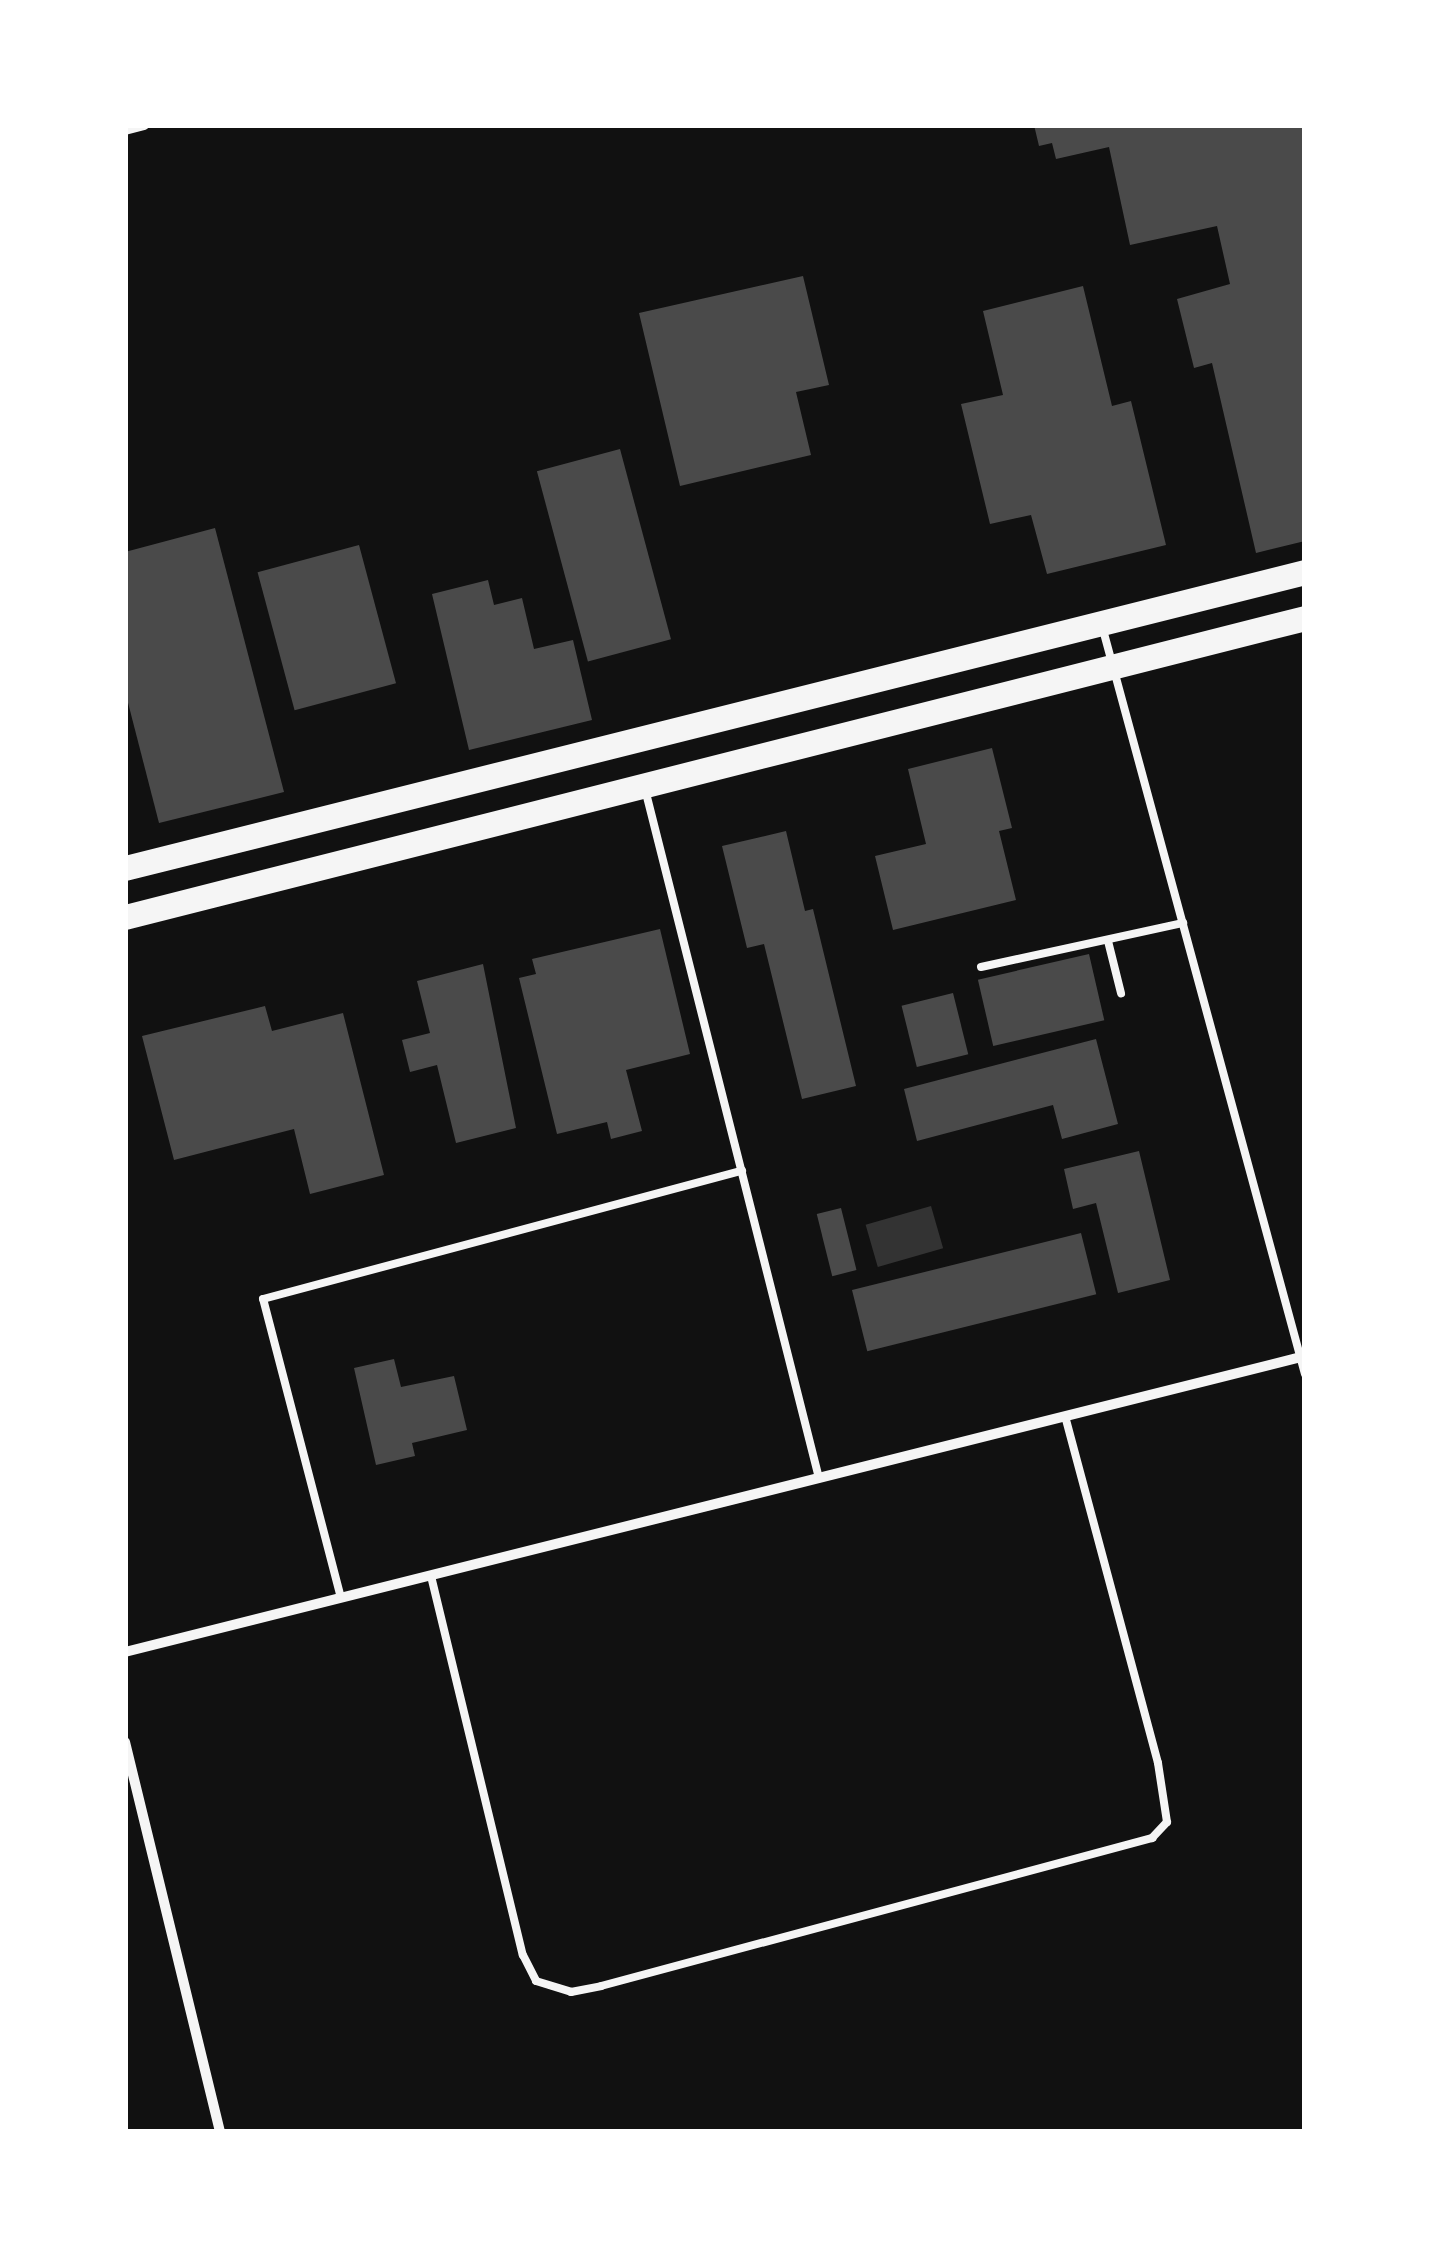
<!DOCTYPE html>
<html>
<head>
<meta charset="utf-8">
<style>
	body { margin:0 }
	#map { position:relative; width:1430px; height:2257px; overflow:hidden; background:#111; font-family:Raleway,sans-serif }
	div>[style] { position:absolute }
	[style*='--x'] { left:calc(var(--x)*1px); top:calc(var(--y)*1px); width:calc(var(--w)*1px); rotate:calc(var(--a)*1deg) }
	.water>* { inset:0; background:#333; transform-origin:0 0 }
	.building>* { inset:0; background:#4a4a4a; transform-origin:0 0 }
	.service>* { height:8px; margin:-4px; padding:0 4px; transform-origin:4px; border-radius:4px; background:#f5f5f5 }
	.minor>* { height:10px; margin:-5px; padding:0 5px; transform-origin:5px; border-radius:5px; background:#f5f5f5 }
	.primary>* { height:25px; margin:-12.5px; padding:0 12.5px; transform-origin:12.5px; border-radius:12.5px; background:#f5f5f5 }
	span { translate:-50% -50%; white-space:nowrap; text-align:center; line-height:1.15; -webkit-text-stroke:9px #fff; paint-order:stroke }
	.frame { position:absolute; inset:0; border:128px solid #fff; pointer-events:none }
</style>
</head>
<body>
<div id="map">
	<div class="water">
		<div style="left:931px;top:1206px;width:44px;height:68px;rotate:74deg"></div>
	</div>
	<div class="building">
		<div style="clip-path:polygon(1034px 125px,1305px 125px,1305px 541px,1256px 553px,1212px 363px,1194px 368px,1177px 299px,1230px 284px,1217px 226px,1130px 245px,1109px 147px,1056px 159px,1052px 143px,1039px 146px)"></div>
		<div style="clip-path:polygon(803px 276px,829px 385px,796px 392px,811px 455px,680px 486px,639px 313px)"></div>
		<div style="clip-path:polygon(1083px 286px,1112px 406px,1131px 401px,1166px 545px,1047px 574px,1031px 515px,990px 524px,961px 404px,1003px 395px,983px 311px)"></div>
		<div style="left:620px;top:449px;width:197px;height:86px;rotate:75deg"></div>
		<div style="clip-path:polygon(215px 528px,284px 792px,159px 823px,125px 691px,125px 552px)"></div>
		<div style="left:359px;top:545px;width:143px;height:105px;rotate:75deg"></div>
		<div style="clip-path:polygon(488px 580px,494px 605px,522px 598px,534px 649px,573px 640px,592px 720px,469px 750px,432px 594px)"></div>
		<div style="clip-path:polygon(992px 748px,1012px 828px,999px 831px,1016px 900px,893px 930px,875px 856px,926px 844px,908px 769px)"></div>
		<div style="clip-path:polygon(786px 831px,805px 911px,813px 909px,856px 1086px,802px 1099px,764px 944px,747px 948px,722px 846px)"></div>
		<div style="clip-path:polygon(660px 929px,690px 1054px,626px 1070px,642px 1131px,611px 1139px,607px 1122px,557px 1134px,519px 978px,536px 974px,532px 959px)"></div>
		<div style="left:1089px;top:954px;width:68px;height:114px;rotate:77deg"></div>
		<div style="clip-path:polygon(483px 964px,516px 1128px,456px 1143px,437px 1065px,410px 1072px,402px 1040px,430px 1033px,417px 981px)"></div>
		<div style="left:953px;top:993px;width:63px;height:53px;rotate:76deg"></div>
		<div style="clip-path:polygon(265px 1006px,272px 1031px,343px 1013px,384px 1175px,310px 1194px,294px 1129px,174px 1160px,142px 1036px)"></div>
		<div style="clip-path:polygon(1096px 1039px,1118px 1124px,1062px 1139px,1053px 1105px,917px 1141px,904px 1089px)"></div>
		<div style="clip-path:polygon(1139px 1151px,1170px 1280px,1118px 1293px,1096px 1203px,1073px 1209px,1064px 1169px)"></div>
		<div style="left:841px;top:1208px;width:64px;height:25px;rotate:76deg"></div>
		<div style="left:1081px;top:1233px;width:63px;height:236px;rotate:76deg"></div>
		<div style="clip-path:polygon(394px 1359px,401px 1387px,454px 1376px,467px 1430px,412px 1443px,415px 1456px,376px 1465px,354px 1368px)"></div>
	</div>
	<div class="service">
		<div style="--x:1102;--y:626;--w:775;--a:74.82"></div>
		<div style="--x:645;--y:789;--w:711;--a:75.83"></div>
		<div style="--x:1108;--y:941;--w:54;--a:76"></div>
		<div style="--x:981;--y:967;--w:207;--a:-12.3"></div>
		<div style="--x:431;--y:1576;--w:390;--a:76.4"></div>
		<div style="--x:523;--y:1955;--w:29;--a:63"></div>
		<div style="--x:536;--y:1981;--w:37;--a:17"></div>
		<div style="--x:571;--y:1992;--w:31;--a:-11"></div>
		<div style="--x:601;--y:1986;--w:571;--a:-15.03"></div>
		<div style="--x:1152;--y:1838;--w:22;--a:-47"></div>
		<div style="--x:1167;--y:1822;--w:60;--a:-98.7"></div>
		<div style="--x:1158;--y:1763;--w:359;--a:-105"></div>
		<div style="--x:341;--y:1598;--w:309;--a:-104.6"></div>
		<div style="--x:263;--y:1299;--w:496;--a:-15"></div>
	</div>
	<div class="minor">
		<div style="--x:125;--y:130;--w:20;--a:-15"></div>
		<div style="--x:125;--y:1652;--w:1217;--a:-14.08"></div>
		<div style="--x:125;--y:1742;--w:401;--a:76.3"></div>
	</div>
	<div class="primary">
		<div style="--x:125;--y:868;--w:1217;--a:-14.08"></div>
		<div style="--x:125;--y:917;--w:1217;--a:-14.22"></div>
	</div>
	<div class="frame"></div>
</div>
</body>
</html>
